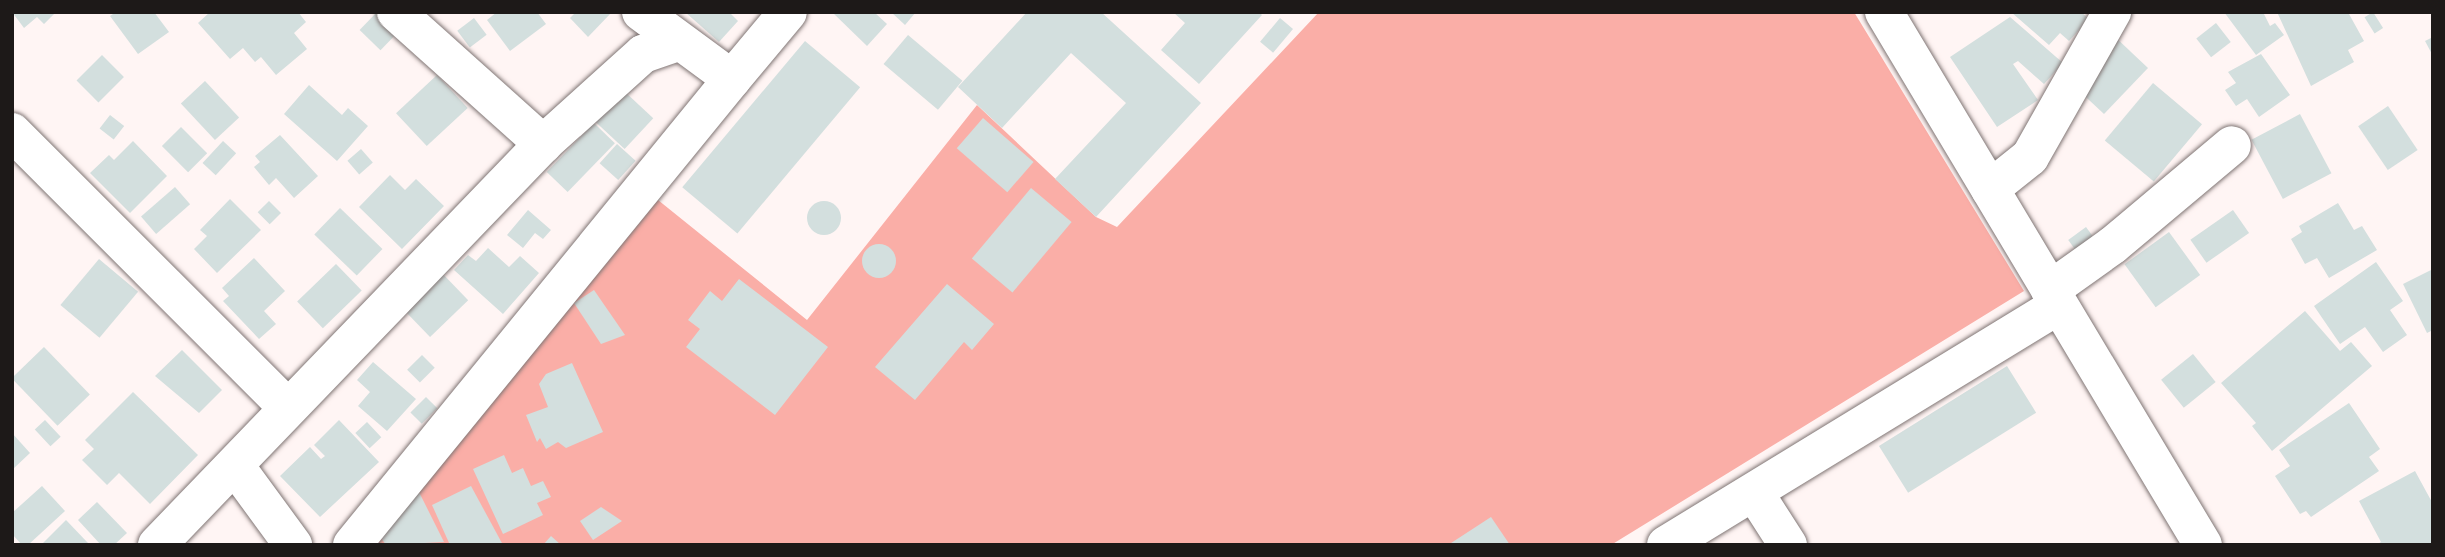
<!DOCTYPE html>
<html>
<head>
<meta charset="utf-8">
<style>
	body { margin:0 }
	#map { position:relative; width:2445px; height:557px; overflow:hidden; background:#fff5f4; font-family:"Varela Round",sans-serif }
	div>[style] { position:absolute }
	[style*='--x'] { left:calc(var(--x)*1px); top:calc(var(--y)*1px); width:calc(var(--w)*1px); rotate:calc(var(--a)*1deg) }
	.green>* { inset:0; background:#faaea7 }
	.building>* { inset:0; background:#d3dfde; transform-origin:0 0 }
	.round { border-radius:50% }
	.roads { filter:drop-shadow(0 0 2px #807574) drop-shadow(0 0 2px #807574) }
	.minor>* { height:38px; margin:-19px; padding:0 19px; transform-origin:19px; border-radius:19px; background:#fff }
	span { translate:-50% -50%; white-space:nowrap; text-align:center; line-height:1.15; -webkit-text-stroke:5px #fff; paint-order:stroke }
	.frame { position:absolute; inset:0; border:14px solid #1d1918; pointer-events:none }
</style>
</head>
<body>
<div id="map">
	<div class="green">
		<div style="clip-path:polygon(1319px 12px,1854px 12px,2024px 291px,1611px 545px,376px 545px,658px 200px,807px 320px,977px 105px,1096px 217px,1117px 227px)"></div>
	</div>
	<div class="building">
		<div style="clip-path:polygon(12px 12px,56px 12px,44px 24px,37px 17px,24px 28px)"></div>
		<div style="clip-path:polygon(116px 12px,154px 12px,169px 32px,138px 54px,110px 16px)"></div>
		<div style="clip-path:polygon(210px 12px,298px 12px,306px 22px,294px 33px,307px 49px,276px 75px,261px 57px,255px 62px,243px 48px,230px 59px,198px 23px)"></div>
		<div style="left:377px;top:12px;width:29px;height:25px;rotate:44deg"></div>
		<div style="clip-path:polygon(497px 12px,537px 12px,546px 24px,510px 51px,487px 20px)"></div>
		<div style="clip-path:polygon(576px 12px,612px 12px,588px 37px,570px 18px)"></div>
		<div style="clip-path:polygon(685px 12px,729px 12px,738px 21px,719px 42px)"></div>
		<div style="clip-path:polygon(832px 12px,874px 12px,887px 24px,867px 46px)"></div>
		<div style="clip-path:polygon(891px 12px,916px 12px,905px 25px)"></div>
		<div style="clip-path:polygon(1027px 12px,1101px 12px,1201px 103px,1096px 217px,1055px 179px,1126px 103px,1071px 53px,1002px 128px,958px 87px)"></div>
		<div style="clip-path:polygon(1173px 12px,1259px 12px,1262px 15px,1199px 84px,1161px 50px,1185px 23px)"></div>
		<div style="clip-path:polygon(2011px 12px,2081px 12px,2089px 19px,2069px 41px,2060px 33px,2049px 45px)"></div>
		<div style="clip-path:polygon(2224px 12px,2263px 12px,2270px 26px,2275px 23px,2284px 35px,2256px 55px)"></div>
		<div style="clip-path:polygon(2277px 12px,2353px 12px,2349px 14px,2364px 41px,2348px 50px,2354px 62px,2311px 86px)"></div>
		<div style="left:2373px;top:12px;width:19px;height:10px;rotate:58deg"></div>
		<div style="clip-path:polygon(2010px 17px,2063px 63px,2044px 84px,2018px 61px,2013px 64px,2038px 100px,1997px 127px,1950px 57px)"></div>
		<div style="left:474px;top:18px;width:21px;height:21px;rotate:53deg"></div>
		<div style="left:1280px;top:18px;width:17px;height:31px;rotate:40deg"></div>
		<div style="left:2216px;top:23px;width:24px;height:25px;rotate:52deg"></div>
		<div style="left:908px;top:35px;width:71px;height:38px;rotate:40deg"></div>
		<div style="clip-path:polygon(2113px 35px,2148px 68px,2104px 114px,2074px 86px)"></div>
		<div style="clip-path:polygon(2433px 37px,2433px 56px,2425px 41px)"></div>
		<div style="left:805px;top:41px;width:72px;height:191px;rotate:40deg"></div>
		<div style="clip-path:polygon(2261px 54px,2290px 95px,2259px 117px,2247px 99px,2236px 106px,2225px 90px,2236px 83px,2228px 72px)"></div>
		<div style="left:102px;top:55px;width:31px;height:36px;rotate:45deg"></div>
		<div style="left:437px;top:75px;width:45px;height:56px;rotate:47deg"></div>
		<div style="left:205px;top:81px;width:50px;height:33px;rotate:47deg"></div>
		<div style="left:2153px;top:83px;width:64px;height:75px;rotate:40deg"></div>
		<div style="clip-path:polygon(309px 85px,342px 115px,348px 108px,368px 126px,337px 161px,284px 114px)"></div>
		<div style="left:624px;top:91px;width:40px;height:42px;rotate:43deg"></div>
		<div style="left:2388px;top:106px;width:53px;height:36px;rotate:56deg"></div>
		<div style="left:2300px;top:114px;width:67px;height:55px;rotate:62deg"></div>
		<div style="left:110px;top:115px;width:18px;height:17px;rotate:38deg"></div>
		<div style="left:983px;top:118px;width:67px;height:40px;rotate:41deg"></div>
		<div style="left:594px;top:123px;width:29px;height:68px;rotate:44deg"></div>
		<div style="left:181px;top:127px;width:37px;height:27px;rotate:45deg"></div>
		<div style="clip-path:polygon(280px 135px,318px 176px,294px 198px,276px 178px,269px 185px,254px 167px,260px 162px,255px 156px)"></div>
		<div style="clip-path:polygon(133px 141px,167px 176px,130px 213px,90px 173px,109px 155px,114px 160px)"></div>
		<div style="left:223px;top:141px;width:18px;height:30px;rotate:43deg"></div>
		<div style="left:617px;top:144px;width:25px;height:26px;rotate:42deg"></div>
		<div style="left:361px;top:149px;width:18px;height:18px;rotate:49deg"></div>
		<div style="clip-path:polygon(390px 175px,405px 190px,416px 179px,444px 206px,402px 249px,359px 207px)"></div>
		<div style="left:175px;top:187px;width:23px;height:45px;rotate:49deg"></div>
		<div style="left:1031px;top:188px;width:53px;height:92px;rotate:40deg"></div>
		<div style="clip-path:polygon(230px 199px,261px 230px,217px 273px,194px 249px,207px 236px,200px 230px)"></div>
		<div style="left:269px;top:201px;width:17px;height:16px;rotate:45deg"></div>
		<div class="round" style="left:807px;top:201px;width:34px;height:34px"></div>
		<div style="clip-path:polygon(2338px 203px,2354px 230px,2362px 226px,2377px 250px,2329px 278px,2317px 258px,2305px 264px,2291px 239px,2302px 232px,2299px 226px)"></div>
		<div style="left:340px;top:208px;width:59px;height:37px;rotate:44deg"></div>
		<div style="clip-path:polygon(528px 210px,551px 230px,543px 239px,535px 233px,523px 248px,507px 235px)"></div>
		<div style="left:2233px;top:210px;width:28px;height:52px;rotate:55deg"></div>
		<div style="left:2086px;top:227px;width:19px;height:22px;rotate:54deg"></div>
		<div style="left:2169px;top:232px;width:53px;height:55px;rotate:54deg"></div>
		<div class="round" style="left:862px;top:244px;width:34px;height:34px"></div>
		<div style="clip-path:polygon(488px 248px,509px 267px,520px 256px,539px 273px,503px 314px,454px 270px,468px 255px,476px 261px)"></div>
		<div style="clip-path:polygon(254px 258px,285px 291px,264px 311px,276px 324px,259px 339px,223px 301px,229px 296px,222px 288px)"></div>
		<div style="left:99px;top:259px;width:51px;height:60px;rotate:40deg"></div>
		<div style="clip-path:polygon(2376px 262px,2403px 301px,2390px 310px,2407px 335px,2383px 352px,2365px 327px,2340px 344px,2314px 306px)"></div>
		<div style="left:336px;top:264px;width:37px;height:54px;rotate:46deg"></div>
		<div style="clip-path:polygon(2433px 269px,2433px 330px,2427px 333px,2403px 284px)"></div>
		<div style="left:439px;top:270px;width:42px;height:53px;rotate:46deg"></div>
		<div style="clip-path:polygon(739px 279px,828px 347px,775px 415px,686px 347px,700px 329px,688px 320px,710px 291px,722px 301px)"></div>
		<div style="clip-path:polygon(947px 284px,994px 324px,972px 350px,964px 342px,915px 400px,875px 367px)"></div>
		<div style="clip-path:polygon(594px 290px,625px 335px,601px 344px,574px 303px)"></div>
		<div style="clip-path:polygon(2305px 311px,2340px 351px,2351px 342px,2372px 366px,2272px 451px,2252px 426px,2256px 423px,2221px 383px)"></div>
		<div style="left:44px;top:347px;width:66px;height:45px;rotate:46deg"></div>
		<div style="clip-path:polygon(182px 350px,222px 390px,199px 413px,155px 376px)"></div>
		<div style="left:2193px;top:354px;width:36px;height:41px;rotate:51deg"></div>
		<div style="left:422px;top:355px;width:18px;height:21px;rotate:45deg"></div>
		<div style="clip-path:polygon(373px 362px,416px 399px,387px 431px,358px 406px,370px 392px,357px 380px)"></div>
		<div style="clip-path:polygon(572px 363px,603px 432px,566px 448px,558px 442px,546px 449px,540px 438px,537px 442px,526px 415px,548px 407px,539px 384px,546px 374px)"></div>
		<div style="left:2007px;top:366px;width:55px;height:151px;rotate:58deg"></div>
		<div style="clip-path:polygon(133px 392px,198px 455px,150px 504px,119px 473px,107px 485px,82px 460px,94px 449px,85px 440px)"></div>
		<div style="left:426px;top:397px;width:16px;height:22px;rotate:45deg"></div>
		<div style="clip-path:polygon(2349px 403px,2380px 449px,2369px 457px,2379px 471px,2311px 517px,2306px 511px,2300px 514px,2275px 476px,2290px 466px,2279px 450px)"></div>
		<div style="left:45px;top:420px;width:23px;height:14px;rotate:47deg"></div>
		<div style="clip-path:polygon(339px 420px,379px 462px,320px 517px,280px 476px,310px 447px,321px 459px,325px 456px,314px 445px)"></div>
		<div style="left:367px;top:422px;width:21px;height:16px;rotate:47deg"></div>
		<div style="clip-path:polygon(12px 433px,30px 453px,12px 470px)"></div>
		<div style="clip-path:polygon(504px 455px,512px 473px,523px 468px,531px 486px,543px 481px,551px 497px,537px 503px,543px 515px,503px 534px,473px 469px)"></div>
		<div style="clip-path:polygon(2415px 471px,2433px 504px,2433px 545px,2376px 545px,2381px 542px,2359px 501px)"></div>
		<div style="clip-path:polygon(42px 486px,65px 511px,28px 545px,22px 545px,12px 534px,12px 513px)"></div>
		<div style="clip-path:polygon(471px 486px,503px 545px,450px 545px,432px 505px)"></div>
		<div style="clip-path:polygon(419px 492px,444px 542px,386px 545px,381px 538px)"></div>
		<div style="clip-path:polygon(97px 502px,127px 533px,114px 545px,101px 545px,78px 520px)"></div>
		<div style="clip-path:polygon(601px 507px,622px 521px,593px 540px,580px 521px)"></div>
		<div style="clip-path:polygon(1491px 517px,1510px 545px,1448px 545px)"></div>
		<div style="clip-path:polygon(66px 520px,88px 543px,41px 545px)"></div>
		<div style="clip-path:polygon(551px 536px,561px 545px,543px 545px)"></div>
	</div>
	<div class="roads">
		<div class="minor">
			<div style="--x:396;--y:12;--w:198;--a:41.9"></div>
			<div style="--x:641;--y:12;--w:113;--a:36.4"></div>
			<div style="--x:732;--y:79;--w:87;--a:-50.1"></div>
			<div style="--x:1884;--y:12;--w:621;--a:59.1"></div>
			<div style="--x:12;--y:132;--w:389;--a:45"></div>
			<div style="--x:1990;--y:189;--w:51;--a:-38.7"></div>
			<div style="--x:2030;--y:157;--w:167;--a:-60.5"></div>
			<div style="--x:2050;--y:290;--w:77;--a:-35.5"></div>
			<div style="--x:2113;--y:245;--w:155;--a:-40"></div>
			<div style="--x:236;--y:467;--w:97;--a:53.8"></div>
			<div style="--x:1754;--y:492;--w:63;--a:57.3"></div>
			<div style="--x:157;--y:545;--w:557;--a:-46.09"></div>
			<div style="--x:543;--y:144;--w:135;--a:-42"></div>
			<div style="--x:643;--y:54;--w:36;--a:-19"></div>
			<div style="--x:352;--y:545;--w:601;--a:-50.8"></div>
			<div style="--x:1666;--y:545;--w:460;--a:-31.4"></div>
		</div>
	</div>
	<div class="frame"></div>
</div>
</body>
</html>
